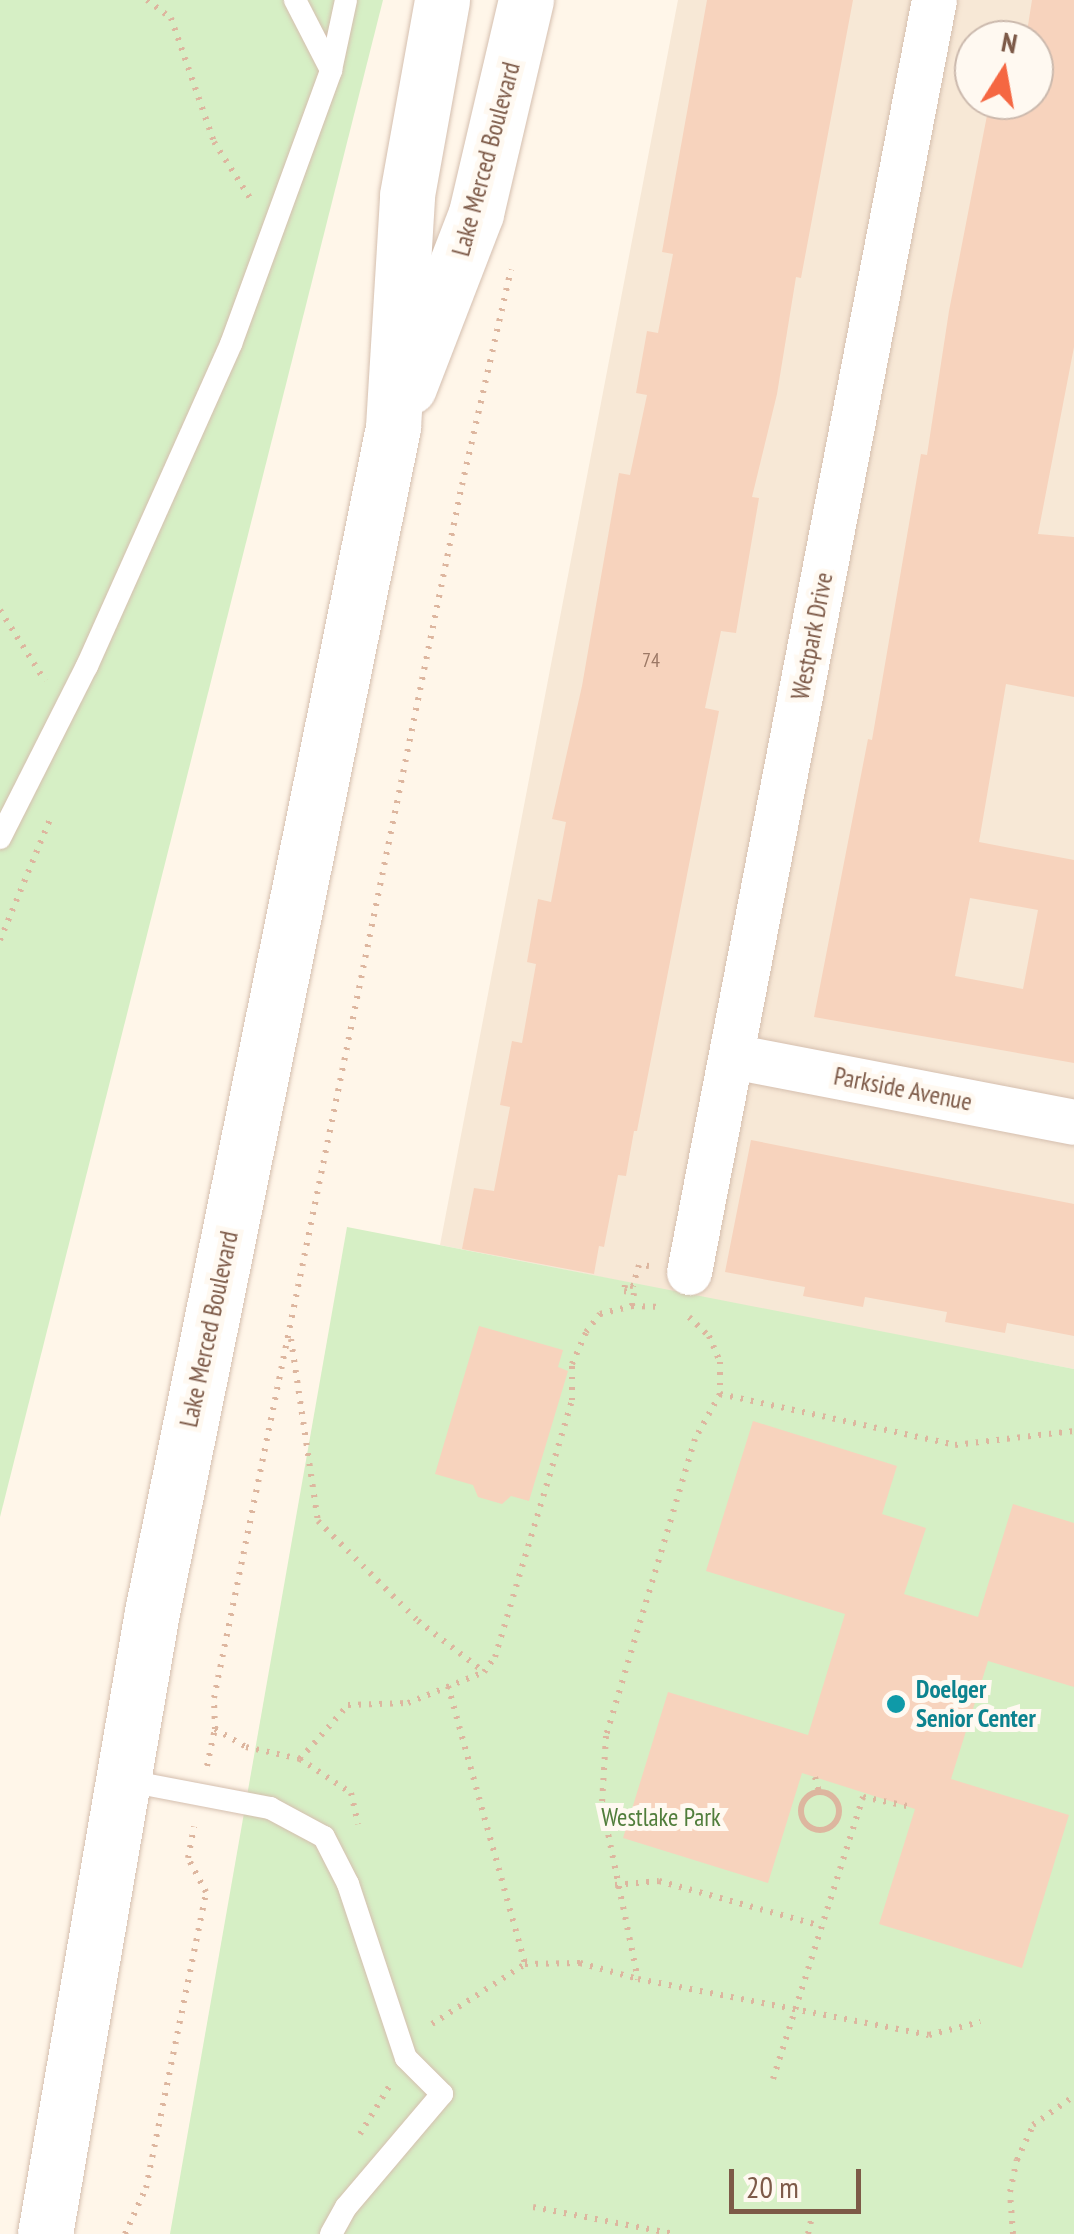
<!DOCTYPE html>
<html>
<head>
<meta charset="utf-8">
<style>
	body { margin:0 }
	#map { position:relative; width:1074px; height:2234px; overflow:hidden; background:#fff6e9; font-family:"PT Sans Narrow",sans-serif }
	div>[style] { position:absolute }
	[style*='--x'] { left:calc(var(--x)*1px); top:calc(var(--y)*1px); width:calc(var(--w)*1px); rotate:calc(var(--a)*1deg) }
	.residential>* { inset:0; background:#f7e8d6 }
	.green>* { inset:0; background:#d6efc5 }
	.building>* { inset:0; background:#f7d3bd }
	.path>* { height:6px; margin-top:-3px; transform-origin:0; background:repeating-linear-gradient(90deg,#ddb69f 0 2.5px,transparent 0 10.5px) }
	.path>.ring { margin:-3px; padding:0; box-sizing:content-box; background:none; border:6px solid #ddb69f; border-radius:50% }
	.roads { filter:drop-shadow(0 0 2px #d5bfaf) drop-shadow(0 0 2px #d5bfaf) }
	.service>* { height:22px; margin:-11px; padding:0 11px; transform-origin:11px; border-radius:11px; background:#fff }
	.minor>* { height:45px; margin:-22.5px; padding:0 22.5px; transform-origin:22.5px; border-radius:22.5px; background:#fff }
	.secondary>* { height:55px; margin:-27.5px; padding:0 27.5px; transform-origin:27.5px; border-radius:27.5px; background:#fff }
	.dots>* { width:28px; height:28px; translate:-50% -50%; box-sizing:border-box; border:5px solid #fff9f1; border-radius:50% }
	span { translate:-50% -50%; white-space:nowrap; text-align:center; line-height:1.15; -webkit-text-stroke:10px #fff9f1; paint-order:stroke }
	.number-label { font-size:20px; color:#9c7865 }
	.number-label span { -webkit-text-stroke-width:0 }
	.street-label { font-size:25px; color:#7d5a48 }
	.culture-label { font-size:25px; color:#0d838f; font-weight:700 }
	.left { translate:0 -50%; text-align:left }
	.park-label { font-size:25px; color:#517e3c }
	.north { position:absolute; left:954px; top:20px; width:100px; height:100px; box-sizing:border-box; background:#fff9f1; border:2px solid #cbb9ad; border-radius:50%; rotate:11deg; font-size:28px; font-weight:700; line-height:40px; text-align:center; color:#7d5a48 }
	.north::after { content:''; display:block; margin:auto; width:35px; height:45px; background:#f56742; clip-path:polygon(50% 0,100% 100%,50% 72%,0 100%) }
	.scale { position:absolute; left:729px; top:2169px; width:132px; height:45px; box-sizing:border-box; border:5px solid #7d5a48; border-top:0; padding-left:12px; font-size:30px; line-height:35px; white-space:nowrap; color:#7d5a48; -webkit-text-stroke:8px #fff9f1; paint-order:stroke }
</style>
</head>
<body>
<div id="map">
	<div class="residential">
		<div style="clip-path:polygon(evenodd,678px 0,1074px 0,1074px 1369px,633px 1286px,636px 1284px,440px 1245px,678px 0,974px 40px,1034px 40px,1034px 100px,974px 100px,974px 40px)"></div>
	</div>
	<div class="green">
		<div style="clip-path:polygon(0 0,383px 0,0 1517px)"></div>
		<div style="clip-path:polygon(347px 1227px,1074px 1369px,1074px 2234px,170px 2234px)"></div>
	</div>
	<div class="building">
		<div style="clip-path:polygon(707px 0,853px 0,801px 278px,796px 277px,777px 394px,752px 497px,759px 498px,736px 633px,721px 631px,705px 708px,719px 711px,637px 1131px,634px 1131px,626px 1176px,618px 1175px,604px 1247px,599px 1246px,594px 1274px,462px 1249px,474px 1188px,494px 1191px,510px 1107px,500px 1105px,512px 1041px,522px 1043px,536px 964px,527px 962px,538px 899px,551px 902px,566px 822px,552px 819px,582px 686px,619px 473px,630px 475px,647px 395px,636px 393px,647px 331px,658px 333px,673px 254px,662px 252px)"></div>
		<div style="clip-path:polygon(evenodd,1032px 0,1074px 0,1074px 347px,1038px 534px,1074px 537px,1074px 697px,1006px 684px,979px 842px,1074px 860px,1074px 1063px,814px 1017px,868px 739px,872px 740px,921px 454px,927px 455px,949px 311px,990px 100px,1034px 100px,1034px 40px,1004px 40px,1005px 34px,1026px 38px,1032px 0,970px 898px,1038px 910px,1023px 989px,955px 976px,970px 898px)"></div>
		<div style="clip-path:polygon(751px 1140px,1074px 1204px,1074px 1336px,1007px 1323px,1005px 1333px,945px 1322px,947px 1312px,865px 1297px,863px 1307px,803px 1296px,805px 1287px,725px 1272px)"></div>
		<div style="clip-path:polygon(479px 1326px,563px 1350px,558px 1367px,568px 1371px,529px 1501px,511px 1496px,502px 1504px,478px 1497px,473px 1485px,435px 1474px)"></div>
		<div style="clip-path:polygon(753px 1421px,897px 1466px,882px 1514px,926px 1528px,904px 1594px,978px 1617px,1013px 1504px,1074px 1523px,1074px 1687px,988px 1661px,951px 1779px,1069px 1815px,1022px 1968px,879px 1924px,915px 1809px,802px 1773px,768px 1883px,623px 1838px,668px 1692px,808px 1735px,845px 1614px,706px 1571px)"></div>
	</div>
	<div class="path">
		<div style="--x:147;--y:0;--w:30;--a:37"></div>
		<div style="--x:171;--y:18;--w:131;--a:70.9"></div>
		<div style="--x:214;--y:142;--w:67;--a:57.3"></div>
		<div style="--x:0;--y:610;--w:84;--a:57.6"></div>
		<div style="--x:0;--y:940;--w:133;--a:-67.5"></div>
		<div style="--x:649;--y:1266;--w:10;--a:-174"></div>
		<div style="--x:639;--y:1265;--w:22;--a:106"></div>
		<div style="--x:633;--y:1286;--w:8;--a:-173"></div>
		<div style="--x:625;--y:1285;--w:6;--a:99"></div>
		<div style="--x:624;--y:1291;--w:10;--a:11"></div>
		<div style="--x:634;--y:1293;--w:13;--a:99"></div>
		<div style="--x:632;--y:1306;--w:31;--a:2"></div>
		<div style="--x:689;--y:1317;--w:28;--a:44"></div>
		<div style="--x:709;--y:1336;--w:28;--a:67"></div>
		<div style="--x:720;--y:1362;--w:32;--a:90"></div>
		<div style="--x:720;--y:1394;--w:51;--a:119.1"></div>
		<div style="--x:695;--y:1439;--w:310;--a:106.7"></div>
		<div style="--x:606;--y:1736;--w:68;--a:93.4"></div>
		<div style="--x:602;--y:1804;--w:179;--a:78.4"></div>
		<div style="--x:638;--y:1979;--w:296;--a:10.9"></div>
		<div style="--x:929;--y:2035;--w:53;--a:-14.3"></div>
		<div style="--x:291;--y:1339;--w:184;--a:81.6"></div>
		<div style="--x:318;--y:1521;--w:141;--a:45"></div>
		<div style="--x:418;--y:1621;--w:82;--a:37.6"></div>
		<div style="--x:720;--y:1394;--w:240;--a:12.2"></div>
		<div style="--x:955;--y:1445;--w:120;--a:-6.7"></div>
		<div style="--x:448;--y:1686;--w:288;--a:74.5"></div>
		<div style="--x:525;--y:1964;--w:55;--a:-1"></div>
		<div style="--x:580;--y:1963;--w:60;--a:15.4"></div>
		<div style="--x:215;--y:1729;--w:36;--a:30"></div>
		<div style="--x:246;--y:1747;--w:55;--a:12.5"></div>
		<div style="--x:300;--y:1759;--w:61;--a:33.7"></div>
		<div style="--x:351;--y:1793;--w:32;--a:77"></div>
		<div style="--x:300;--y:1759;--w:72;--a:-48.4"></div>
		<div style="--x:348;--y:1705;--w:60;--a:-1.9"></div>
		<div style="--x:408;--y:1703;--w:82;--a:-22.2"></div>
		<div style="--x:484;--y:1672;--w:19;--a:-54"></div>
		<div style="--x:495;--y:1657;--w:268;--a:-73.3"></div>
		<div style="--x:572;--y:1400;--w:36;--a:-90"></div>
		<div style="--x:572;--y:1364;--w:35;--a:-66"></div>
		<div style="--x:586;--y:1332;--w:23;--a:-52"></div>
		<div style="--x:600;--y:1314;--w:33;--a:-14"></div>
		<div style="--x:207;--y:1766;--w:38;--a:-78"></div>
		<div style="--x:215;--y:1729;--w:31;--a:-92"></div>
		<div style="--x:214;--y:1698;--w:1238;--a:-78.45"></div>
		<div style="--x:462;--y:485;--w:221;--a:-77.2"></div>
		<div style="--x:815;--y:1777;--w:16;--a:75"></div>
		<div class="ring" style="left:801px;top:1792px;width:32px;height:32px"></div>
		<div style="--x:615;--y:1885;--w:44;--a:-5.2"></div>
		<div style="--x:659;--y:1881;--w:168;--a:15.5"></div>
		<div style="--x:432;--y:2024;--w:111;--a:-32.8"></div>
		<div style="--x:773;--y:2079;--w:296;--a:-72.3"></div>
		<div style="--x:863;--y:1797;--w:45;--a:11.6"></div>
		<div style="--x:360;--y:2134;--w:57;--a:-58.5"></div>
		<div style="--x:533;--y:2207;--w:144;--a:10.8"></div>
		<div style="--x:125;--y:2234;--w:51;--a:-65.5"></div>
		<div style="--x:146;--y:2188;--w:302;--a:-78.5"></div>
		<div style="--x:206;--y:1892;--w:38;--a:-118"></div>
		<div style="--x:188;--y:1858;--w:32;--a:-79"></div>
		<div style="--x:808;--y:2234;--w:28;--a:-77"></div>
		<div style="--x:1013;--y:2234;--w:42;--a:-94.1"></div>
		<div style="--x:1010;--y:2192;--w:33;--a:-78"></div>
		<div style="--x:1017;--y:2160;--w:38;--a:-65"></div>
		<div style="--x:1033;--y:2125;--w:50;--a:-35.3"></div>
	</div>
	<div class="roads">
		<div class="service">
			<div style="--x:295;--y:0;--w:79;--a:62.8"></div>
			<div style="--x:0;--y:838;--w:193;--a:-63.2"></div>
			<div style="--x:87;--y:666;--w:353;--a:-65.9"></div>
			<div style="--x:231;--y:344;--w:292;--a:-69.9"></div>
			<div style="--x:331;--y:70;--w:72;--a:-77.9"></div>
			<div style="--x:123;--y:1780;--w:150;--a:10.8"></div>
			<div style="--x:270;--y:1808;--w:61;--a:28.2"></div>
			<div style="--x:324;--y:1837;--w:53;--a:62.9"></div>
			<div style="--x:348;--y:1884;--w:183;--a:71.6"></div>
			<div style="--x:406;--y:2058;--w:51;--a:45"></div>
			<div style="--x:442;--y:2094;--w:148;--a:130.3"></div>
			<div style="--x:346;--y:2207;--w:31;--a:119"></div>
		</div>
		<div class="minor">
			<div style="--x:732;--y:1056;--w:348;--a:10.9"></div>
			<div style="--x:689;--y:1272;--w:1295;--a:-79.1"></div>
		</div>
		<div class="secondary">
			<div style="--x:409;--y:387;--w:186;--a:-68.9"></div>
			<div style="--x:476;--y:213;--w:219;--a:-76.8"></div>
			<div style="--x:45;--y:2234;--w:631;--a:-80.24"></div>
			<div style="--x:152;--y:1612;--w:1209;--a:-78.5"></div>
			<div style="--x:393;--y:427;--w:232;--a:-86.5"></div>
			<div style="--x:407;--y:195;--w:198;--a:-79.8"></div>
		</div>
	</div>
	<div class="dots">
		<div style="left:896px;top:1704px;background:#0f9aa8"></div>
	</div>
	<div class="number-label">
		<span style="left:651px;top:660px">74</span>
	</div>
	<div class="street-label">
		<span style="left:486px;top:159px;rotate:-75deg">Lake Merced Boulevard</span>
		<span style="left:812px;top:636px;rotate:-79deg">Westpark Drive</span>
		<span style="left:903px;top:1089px;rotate:11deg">Parkside Avenue</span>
		<span style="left:209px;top:1329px;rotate:-78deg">Lake Merced Boulevard</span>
	</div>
	<div class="culture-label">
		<span class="left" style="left:916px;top:1704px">Doelger<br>Senior Center</span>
	</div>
	<div class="park-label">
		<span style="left:661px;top:1817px">Westlake Park</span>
	</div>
	<div class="north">N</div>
	<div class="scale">20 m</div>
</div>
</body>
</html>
